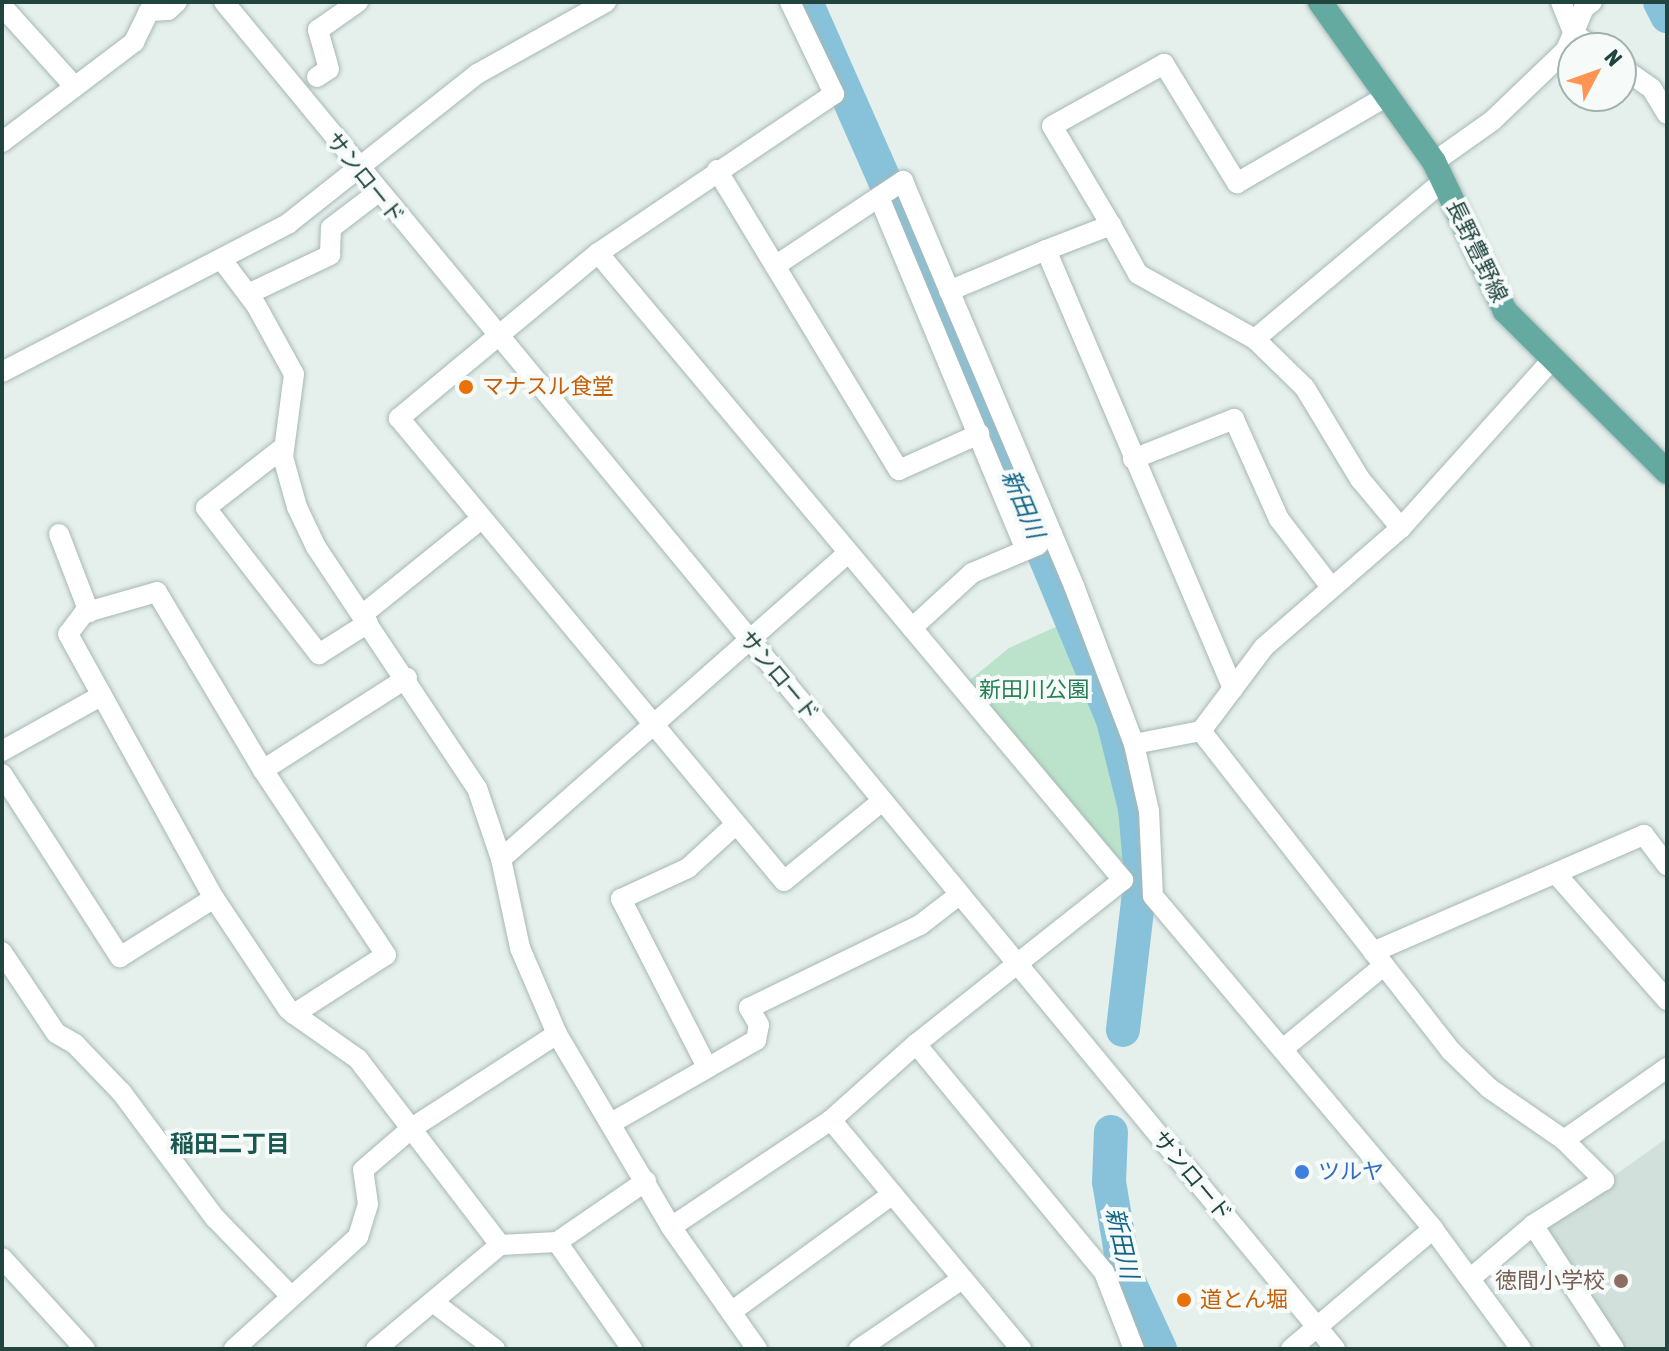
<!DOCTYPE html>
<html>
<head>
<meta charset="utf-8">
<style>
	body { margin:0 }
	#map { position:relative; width:1669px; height:1351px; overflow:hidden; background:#e5efec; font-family:"Asap Condensed","Noto Sans JP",sans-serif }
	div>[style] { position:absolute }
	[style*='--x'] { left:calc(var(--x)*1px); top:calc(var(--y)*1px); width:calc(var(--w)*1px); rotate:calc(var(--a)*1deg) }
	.built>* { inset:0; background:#d2e0db }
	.green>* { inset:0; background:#bbe3cb }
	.river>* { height:34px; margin:-17px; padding:0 17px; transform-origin:17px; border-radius:17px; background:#87c2da }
	.roads { filter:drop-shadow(0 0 2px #a6b8b5) drop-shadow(0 0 2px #a6b8b5) }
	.minor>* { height:20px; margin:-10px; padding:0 10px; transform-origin:10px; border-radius:10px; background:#fff }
	.major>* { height:24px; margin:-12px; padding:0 12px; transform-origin:12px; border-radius:12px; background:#64aaa1 }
	.dots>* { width:22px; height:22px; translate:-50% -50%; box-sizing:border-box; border:4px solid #f6fbf9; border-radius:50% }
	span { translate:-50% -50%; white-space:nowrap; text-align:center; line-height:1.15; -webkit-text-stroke:8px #f6fbf9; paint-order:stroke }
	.street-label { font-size:22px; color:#21443f }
	.food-label { font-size:22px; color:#c56008 }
	.left { translate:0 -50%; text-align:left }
	.park-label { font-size:22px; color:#268055 }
	.shop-label { font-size:22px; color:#366cbe }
	.education-label { font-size:22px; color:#785e54 }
	.right { translate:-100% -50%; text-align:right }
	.water-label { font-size:24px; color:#136588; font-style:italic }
	.neighbourhood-label { font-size:24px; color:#1a5952; font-weight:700 }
	.frame { position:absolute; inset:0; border:4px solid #21443f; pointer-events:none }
	.north { position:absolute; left:1557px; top:32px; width:80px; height:80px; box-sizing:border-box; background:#f6fbf9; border:2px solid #a1b2af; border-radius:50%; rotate:49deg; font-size:22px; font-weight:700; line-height:32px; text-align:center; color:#21443f }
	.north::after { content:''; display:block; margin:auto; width:28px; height:36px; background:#ff9453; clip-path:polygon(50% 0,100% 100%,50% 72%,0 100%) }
</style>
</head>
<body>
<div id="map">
	<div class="built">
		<div style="clip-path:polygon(1667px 1138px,1667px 1349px,1619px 1349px,1545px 1233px,1552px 1220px)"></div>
	</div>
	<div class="green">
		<div style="clip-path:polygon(1060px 625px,1097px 714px,1121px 798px,1129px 882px,965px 684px,1009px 648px)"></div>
	</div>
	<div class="river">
		<div style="--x:806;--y:2;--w:354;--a:66.2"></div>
		<div style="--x:949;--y:326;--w:427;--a:67.4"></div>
		<div style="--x:1113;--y:720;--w:91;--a:76"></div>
		<div style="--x:1135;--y:808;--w:68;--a:85"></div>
		<div style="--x:1141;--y:876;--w:155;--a:96.7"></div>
		<div style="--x:1660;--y:2;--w:16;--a:63"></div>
		<div style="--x:1111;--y:1132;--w:50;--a:92.3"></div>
		<div style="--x:1109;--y:1182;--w:90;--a:80.4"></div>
		<div style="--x:1124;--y:1271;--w:86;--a:65.2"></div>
	</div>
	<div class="roads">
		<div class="minor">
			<div style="--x:224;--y:2;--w:1746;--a:50.48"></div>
			<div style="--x:790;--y:2;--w:102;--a:64.4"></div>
			<div style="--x:834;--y:94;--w:285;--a:146"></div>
			<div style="--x:598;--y:253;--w:259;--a:140.3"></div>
			<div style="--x:399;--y:418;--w:602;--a:50.26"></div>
			<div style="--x:784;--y:881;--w:127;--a:-39.2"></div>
			<div style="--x:1561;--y:2;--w:35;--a:68"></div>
			<div style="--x:1574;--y:34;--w:24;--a:35"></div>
			<div style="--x:2;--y:6;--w:108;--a:48"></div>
			<div style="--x:1621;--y:67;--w:38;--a:35"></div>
			<div style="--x:1652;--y:89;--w:29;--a:59"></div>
			<div style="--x:317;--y:77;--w:14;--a:-34"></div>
			<div style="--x:329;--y:69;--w:41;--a:-105.8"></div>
			<div style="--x:318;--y:30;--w:49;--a:-35"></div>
			<div style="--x:2;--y:142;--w:166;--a:-37.1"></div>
			<div style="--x:134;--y:42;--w:34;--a:-64"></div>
			<div style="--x:149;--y:11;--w:19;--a:-3"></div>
			<div style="--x:168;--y:10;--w:12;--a:-42"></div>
			<div style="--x:1434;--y:162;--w:71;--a:-35.3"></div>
			<div style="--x:1492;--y:121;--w:103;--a:-43.8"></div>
			<div style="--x:1566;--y:50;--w:46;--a:-66.8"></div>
			<div style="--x:1584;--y:8;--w:10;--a:-37"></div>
			<div style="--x:717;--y:170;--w:351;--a:58.8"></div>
			<div style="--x:899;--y:470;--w:88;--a:-24.2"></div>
			<div style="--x:879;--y:197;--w:382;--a:67.4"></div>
			<div style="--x:1111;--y:225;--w:56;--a:61.1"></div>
			<div style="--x:1138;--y:274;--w:134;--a:29.1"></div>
			<div style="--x:1255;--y:339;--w:246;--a:-40"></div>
			<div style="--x:1046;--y:250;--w:70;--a:-21"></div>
			<div style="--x:1111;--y:225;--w:115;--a:-120.8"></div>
			<div style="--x:1052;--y:126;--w:128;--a:-29"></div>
			<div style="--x:1164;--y:64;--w:140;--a:58.5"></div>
			<div style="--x:1237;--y:183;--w:173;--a:-30.1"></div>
			<div style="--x:598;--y:253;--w:818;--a:50.06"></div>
			<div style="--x:1123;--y:880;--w:264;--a:141.6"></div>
			<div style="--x:916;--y:1044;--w:114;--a:138.2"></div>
			<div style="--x:831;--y:1120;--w:192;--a:146.2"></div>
			<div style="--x:222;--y:260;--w:56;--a:52.9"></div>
			<div style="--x:256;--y:305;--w:79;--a:61.2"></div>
			<div style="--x:294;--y:374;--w:84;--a:97.5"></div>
			<div style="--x:283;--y:457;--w:52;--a:74.4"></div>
			<div style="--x:297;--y:507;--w:44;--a:64.6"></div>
			<div style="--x:316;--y:547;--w:290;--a:56.3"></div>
			<div style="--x:477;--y:788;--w:75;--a:71.3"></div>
			<div style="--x:501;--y:859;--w:91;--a:77.9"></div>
			<div style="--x:520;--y:948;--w:94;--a:66.7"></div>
			<div style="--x:557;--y:1034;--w:224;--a:59.4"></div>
			<div style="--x:671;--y:1227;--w:149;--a:54.8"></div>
			<div style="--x:775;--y:266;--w:154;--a:-33.6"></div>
			<div style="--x:903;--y:181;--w:440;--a:67.1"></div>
			<div style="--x:1074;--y:586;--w:169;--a:69.2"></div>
			<div style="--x:1134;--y:744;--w:69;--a:77.4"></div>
			<div style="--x:1149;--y:811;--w:85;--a:87.3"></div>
			<div style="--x:1153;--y:896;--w:435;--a:49.9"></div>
			<div style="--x:1433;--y:1229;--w:149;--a:53.7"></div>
			<div style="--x:949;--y:291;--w:105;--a:-22.9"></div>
			<div style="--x:1046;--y:250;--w:477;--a:66.9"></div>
			<div style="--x:248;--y:294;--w:91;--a:-25.4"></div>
			<div style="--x:330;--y:255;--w:27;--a:-88"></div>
			<div style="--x:331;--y:228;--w:58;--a:-37.3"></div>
			<div style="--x:1255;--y:339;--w:70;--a:44.4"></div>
			<div style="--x:1305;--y:388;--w:106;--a:58.9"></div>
			<div style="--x:1360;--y:479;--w:64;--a:50.1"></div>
			<div style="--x:2;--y:372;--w:323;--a:-27.4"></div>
			<div style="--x:289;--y:223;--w:240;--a:-38.4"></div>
			<div style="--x:477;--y:74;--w:148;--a:-29.2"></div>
			<div style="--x:284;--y:447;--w:99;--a:142"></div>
			<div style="--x:206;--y:508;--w:185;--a:52.3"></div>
			<div style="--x:319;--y:654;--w:58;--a:-32.3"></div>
			<div style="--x:1133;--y:459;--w:109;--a:-21.6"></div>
			<div style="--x:1234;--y:419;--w:110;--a:65.8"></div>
			<div style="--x:1279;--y:519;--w:86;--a:52.6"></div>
			<div style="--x:59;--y:534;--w:84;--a:69"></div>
			<div style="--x:362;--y:615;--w:153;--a:-38.9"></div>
			<div style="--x:912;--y:628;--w:81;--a:-42.5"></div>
			<div style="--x:972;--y:573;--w:72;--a:-23"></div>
			<div style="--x:1201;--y:731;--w:405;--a:52"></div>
			<div style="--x:1450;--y:1050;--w:54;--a:44.3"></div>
			<div style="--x:1489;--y:1088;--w:91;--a:34.7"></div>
			<div style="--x:1564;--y:1140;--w:57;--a:45"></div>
			<div style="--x:1604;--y:1180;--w:84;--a:147.6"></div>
			<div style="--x:1533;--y:1225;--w:82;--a:139.5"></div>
			<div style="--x:1134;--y:744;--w:68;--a:-11"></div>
			<div style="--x:1201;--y:731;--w:105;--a:-53.1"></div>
			<div style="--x:1264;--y:647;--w:181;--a:-41"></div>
			<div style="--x:1401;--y:528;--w:224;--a:-48.1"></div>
			<div style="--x:2;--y:751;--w:113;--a:-29.1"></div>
			<div style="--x:263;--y:770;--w:171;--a:-32.6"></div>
			<div style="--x:2;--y:774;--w:218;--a:57.2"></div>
			<div style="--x:120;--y:957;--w:111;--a:-32.1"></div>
			<div style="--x:501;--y:859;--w:463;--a:-41.4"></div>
			<div style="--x:1557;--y:875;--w:167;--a:48.7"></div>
			<div style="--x:2;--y:952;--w:97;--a:56.3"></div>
			<div style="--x:56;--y:1033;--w:22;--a:30"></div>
			<div style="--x:75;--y:1044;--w:68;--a:46.2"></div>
			<div style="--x:122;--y:1093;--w:156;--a:53.4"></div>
			<div style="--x:215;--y:1218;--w:107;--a:45.8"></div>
			<div style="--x:1373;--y:952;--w:295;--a:-23.4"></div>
			<div style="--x:1644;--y:835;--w:38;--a:53"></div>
			<div style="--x:294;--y:1014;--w:109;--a:-32.7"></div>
			<div style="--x:386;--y:955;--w:222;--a:-123.6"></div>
			<div style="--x:263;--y:770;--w:207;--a:-120.8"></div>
			<div style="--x:157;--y:592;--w:76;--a:164"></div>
			<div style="--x:84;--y:613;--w:26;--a:127"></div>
			<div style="--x:68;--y:634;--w:302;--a:61.1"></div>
			<div style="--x:214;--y:898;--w:133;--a:56.3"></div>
			<div style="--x:288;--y:1009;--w:8;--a:40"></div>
			<div style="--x:294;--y:1014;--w:78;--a:35.1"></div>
			<div style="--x:358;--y:1059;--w:234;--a:52.6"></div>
			<div style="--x:916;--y:1044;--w:296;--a:50.5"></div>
			<div style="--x:1104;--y:1272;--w:83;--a:68.7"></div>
			<div style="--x:1283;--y:1049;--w:129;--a:-39.6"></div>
			<div style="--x:707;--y:1067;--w:189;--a:-117.1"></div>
			<div style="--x:621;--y:899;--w:74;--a:-24.8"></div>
			<div style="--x:688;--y:868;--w:64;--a:-42.5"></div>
			<div style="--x:831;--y:1120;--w:298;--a:50.3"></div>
			<div style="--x:613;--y:1122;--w:165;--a:-29.8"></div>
			<div style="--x:756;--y:1040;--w:15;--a:-79"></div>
			<div style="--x:759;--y:1025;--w:20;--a:-120"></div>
			<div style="--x:749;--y:1008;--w:190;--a:-25.9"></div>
			<div style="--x:920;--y:925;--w:49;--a:-37.6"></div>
			<div style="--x:1564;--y:1140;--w:126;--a:-35"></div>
			<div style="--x:1533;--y:1225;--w:148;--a:56.8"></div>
			<div style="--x:557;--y:1242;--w:131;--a:55"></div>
			<div style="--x:2;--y:1258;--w:123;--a:47.6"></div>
			<div style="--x:433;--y:1302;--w:78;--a:37.2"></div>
			<div style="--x:731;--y:1312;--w:200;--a:-36.1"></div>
			<div style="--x:234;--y:1349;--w:167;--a:-42.1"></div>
			<div style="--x:358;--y:1237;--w:34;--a:-73"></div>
			<div style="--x:368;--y:1204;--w:34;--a:-98"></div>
			<div style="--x:363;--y:1170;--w:65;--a:-40.6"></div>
			<div style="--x:412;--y:1128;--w:173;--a:-33"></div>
			<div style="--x:376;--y:1349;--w:162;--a:-40"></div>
			<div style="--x:500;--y:1245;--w:57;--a:-3"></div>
			<div style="--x:557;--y:1242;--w:108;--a:-34.4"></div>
			<div style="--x:859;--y:1349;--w:125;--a:-34.2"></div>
			<div style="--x:1291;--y:1349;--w:186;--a:-40.2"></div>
		</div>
		<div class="major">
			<div style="--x:1320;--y:2;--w:196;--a:54.5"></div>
			<div style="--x:1434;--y:162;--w:165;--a:64.5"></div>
			<div style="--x:1505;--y:311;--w:228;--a:44.8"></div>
		</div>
	</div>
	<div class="dots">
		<div style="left:466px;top:387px;background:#e8710a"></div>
		<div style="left:1302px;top:1172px;background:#3f7fe0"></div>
		<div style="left:1621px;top:1281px;background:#8d6e63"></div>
		<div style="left:1184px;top:1300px;background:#e8710a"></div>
	</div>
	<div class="street-label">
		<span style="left:365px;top:178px;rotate:51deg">サンロード</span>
		<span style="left:1477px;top:251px;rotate:64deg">長野豊野線</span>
		<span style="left:779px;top:676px;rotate:50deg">サンロード</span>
		<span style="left:1192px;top:1176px;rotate:50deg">サンロード</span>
	</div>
	<div class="food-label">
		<span class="left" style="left:482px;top:387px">マナスル食堂</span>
		<span class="left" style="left:1200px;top:1300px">道とん堀</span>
	</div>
	<div class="park-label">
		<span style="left:1034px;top:690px">新田川公園</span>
	</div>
	<div class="shop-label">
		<span class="left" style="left:1318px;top:1172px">ツルヤ</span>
	</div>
	<div class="education-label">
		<span class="right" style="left:1605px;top:1281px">徳間小学校</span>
	</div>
	<div class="water-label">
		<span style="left:1023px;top:504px;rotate:67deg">新田川</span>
		<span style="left:1122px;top:1243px;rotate:77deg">新田川</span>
	</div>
	<div class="neighbourhood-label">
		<span style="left:230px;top:1144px">稲田二丁目</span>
	</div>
	<div class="frame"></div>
	<div class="north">N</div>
</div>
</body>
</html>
